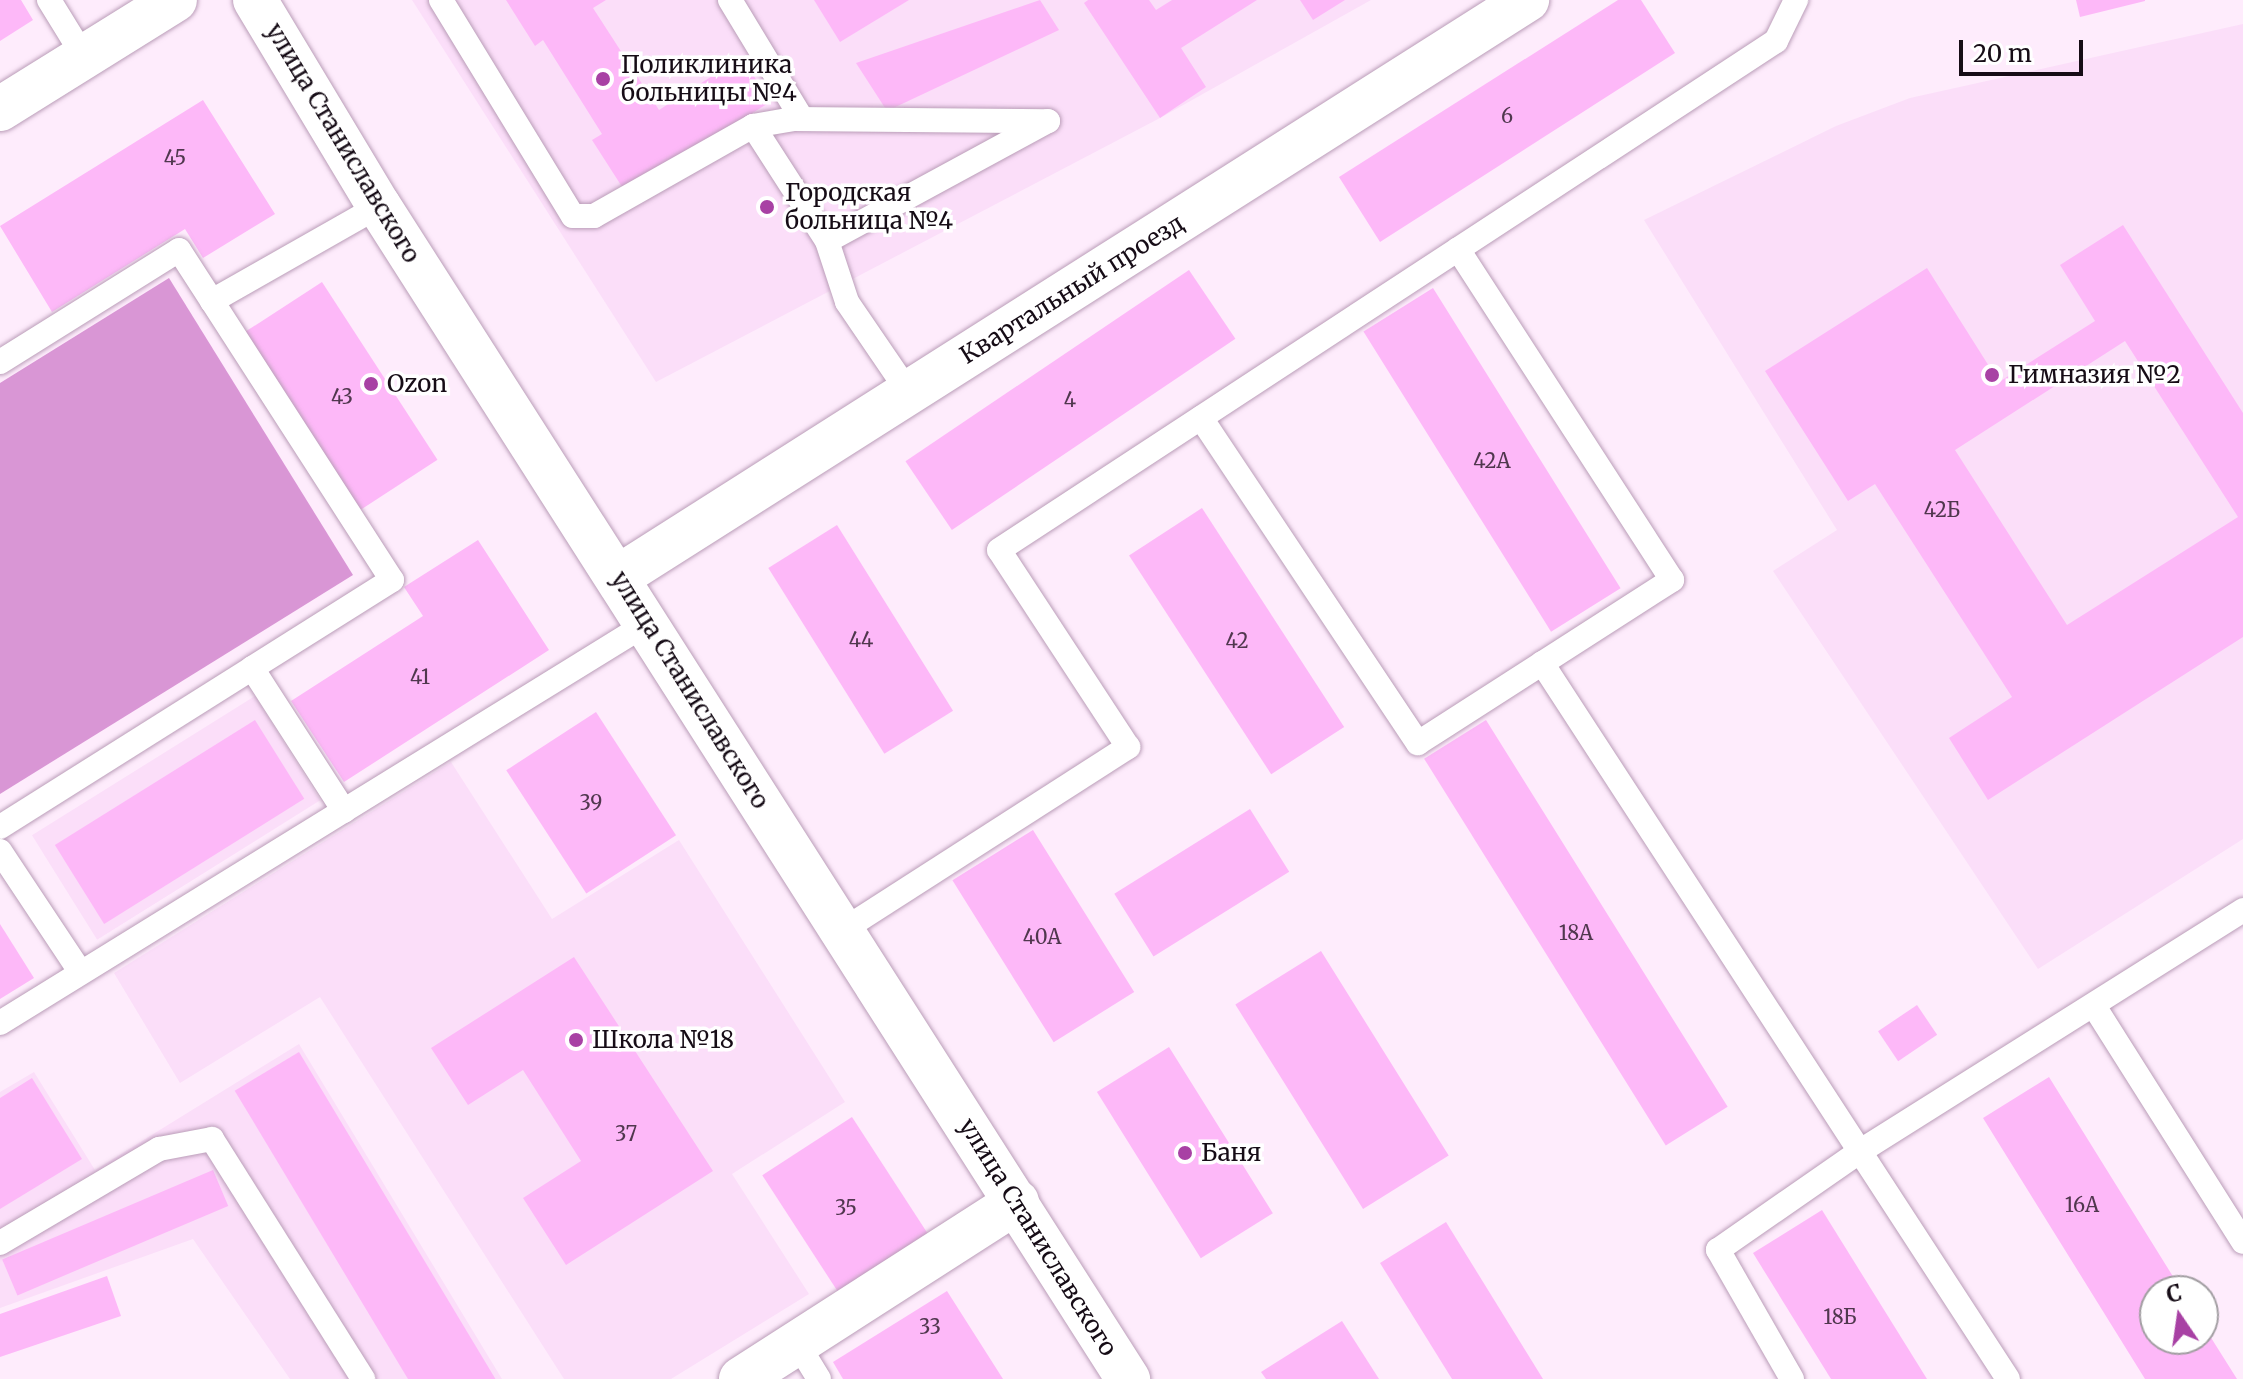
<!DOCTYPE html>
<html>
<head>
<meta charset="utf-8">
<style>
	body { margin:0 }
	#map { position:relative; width:2243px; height:1379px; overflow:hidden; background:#feecfc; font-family:Merriweather,serif }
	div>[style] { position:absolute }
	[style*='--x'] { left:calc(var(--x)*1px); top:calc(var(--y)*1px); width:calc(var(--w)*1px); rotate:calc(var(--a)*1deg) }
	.built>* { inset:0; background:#fbdef9; transform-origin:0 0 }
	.forest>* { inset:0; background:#d996d5 }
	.building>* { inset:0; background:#fdb8f8; transform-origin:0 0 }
	.roads { filter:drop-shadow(0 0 2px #ba9db8) drop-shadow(0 0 2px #ba9db8) }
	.service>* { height:24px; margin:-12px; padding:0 12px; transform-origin:12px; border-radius:12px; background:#fff }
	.minor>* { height:44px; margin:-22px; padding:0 22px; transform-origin:22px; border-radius:22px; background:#fff }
	.tertiary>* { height:44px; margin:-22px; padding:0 22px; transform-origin:22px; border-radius:22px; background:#fff }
	.secondary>* { height:44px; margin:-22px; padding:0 22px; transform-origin:22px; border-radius:22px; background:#fff }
	.dots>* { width:22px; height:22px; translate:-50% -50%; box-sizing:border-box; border:4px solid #fff; border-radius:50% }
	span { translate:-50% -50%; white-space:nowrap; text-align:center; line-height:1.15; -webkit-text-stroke:7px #fff; paint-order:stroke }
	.number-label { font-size:20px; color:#50374e }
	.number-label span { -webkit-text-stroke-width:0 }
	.poi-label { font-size:24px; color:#160c16 }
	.left { translate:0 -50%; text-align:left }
	.street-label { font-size:24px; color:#160c16 }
	.north { position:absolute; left:2139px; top:1275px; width:80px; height:80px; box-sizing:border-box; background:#fff; border:2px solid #a29ea2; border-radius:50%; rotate:347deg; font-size:22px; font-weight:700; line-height:32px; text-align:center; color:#160c16 }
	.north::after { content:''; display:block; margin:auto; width:28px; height:36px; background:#a841a4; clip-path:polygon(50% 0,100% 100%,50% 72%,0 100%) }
	.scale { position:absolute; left:1959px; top:40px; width:124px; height:36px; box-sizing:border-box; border:4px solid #160c16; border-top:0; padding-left:10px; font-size:24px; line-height:28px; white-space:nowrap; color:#160c16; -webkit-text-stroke:6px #fff; paint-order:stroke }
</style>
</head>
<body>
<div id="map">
	<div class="built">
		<div style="clip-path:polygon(412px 0,1371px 0,1160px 118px,656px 382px)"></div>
		<div style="clip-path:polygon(2243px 24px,2243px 839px,2038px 969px,1773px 571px,1837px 530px,1644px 220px,1836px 126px,1910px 98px)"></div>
		<div style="left:255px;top:696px;width:123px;height:263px;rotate:58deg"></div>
		<div style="clip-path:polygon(451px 762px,552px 919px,679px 840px,845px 1102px,732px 1174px,809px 1294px,671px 1379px,564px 1379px,320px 997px,180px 1083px,114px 973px)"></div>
		<div style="clip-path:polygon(299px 1044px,502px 1379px,290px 1379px,193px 1239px,0 1308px,0 1092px,34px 1072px,95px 1170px)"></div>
	</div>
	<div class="forest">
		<div style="clip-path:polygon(169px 278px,353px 575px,0 794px,0 383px)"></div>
	</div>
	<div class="building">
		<div style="clip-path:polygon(0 0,21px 0,33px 20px,0 41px)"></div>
		<div style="clip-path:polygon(506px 0,606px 0,593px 8px,659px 110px,742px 57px,770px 102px,626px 193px,592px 140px,602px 134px,543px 40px,535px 46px)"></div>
		<div style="clip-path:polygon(814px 0,909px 0,840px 42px)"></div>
		<div style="clip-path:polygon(1040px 0,1059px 30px,887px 111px,856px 63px)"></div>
		<div style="clip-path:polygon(1088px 0,1149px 0,1156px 10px,1172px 0,1257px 0,1181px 48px,1206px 87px,1160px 118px,1084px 3px)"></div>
		<div style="clip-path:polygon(1300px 0,1345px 0,1313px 20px)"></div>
		<div style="clip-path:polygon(1618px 0,1641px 0,1675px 53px,1380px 242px,1339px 177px)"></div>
		<div style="clip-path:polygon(2076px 0,2145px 0,2145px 1px,2080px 17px)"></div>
		<div style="clip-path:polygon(203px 100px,275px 214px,203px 258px,185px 229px,52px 312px,0 226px)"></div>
		<div style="clip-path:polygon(evenodd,2123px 225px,2243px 413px,2243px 637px,1988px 800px,1949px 738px,2012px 697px,1875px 484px,1848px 501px,1765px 371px,1927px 268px,1999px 382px,2095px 321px,2060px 265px,2123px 225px,2125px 341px,2238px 517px,2067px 625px,1955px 450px,2125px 341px)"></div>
		<div style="left:1189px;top:270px;width:83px;height:342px;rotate:56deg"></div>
		<div style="left:322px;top:282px;width:212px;height:92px;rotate:57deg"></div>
		<div style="left:1433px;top:288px;width:354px;height:82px;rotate:58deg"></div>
		<div style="left:1202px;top:508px;width:261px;height:87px;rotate:57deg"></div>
		<div style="left:837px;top:525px;width:219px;height:81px;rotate:58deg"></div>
		<div style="clip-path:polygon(478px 540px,549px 650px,344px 782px,291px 701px,423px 616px,404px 587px)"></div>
		<div style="left:596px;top:712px;width:147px;height:107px;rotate:57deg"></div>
		<div style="left:255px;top:720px;width:93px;height:236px;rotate:58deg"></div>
		<div style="left:1486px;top:720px;width:456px;height:73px;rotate:58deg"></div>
		<div style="left:1250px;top:809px;width:74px;height:160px;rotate:58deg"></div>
		<div style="left:1033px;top:830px;width:191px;height:95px;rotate:58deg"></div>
		<div style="clip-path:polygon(0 924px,34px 978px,0 999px)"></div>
		<div style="left:1321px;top:951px;width:241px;height:101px;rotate:58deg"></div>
		<div style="clip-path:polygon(574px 957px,713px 1171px,566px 1265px,523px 1198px,581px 1161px,523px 1070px,468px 1105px,431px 1048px)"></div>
		<div style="left:1917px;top:1005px;width:36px;height:47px;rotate:56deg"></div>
		<div style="left:1169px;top:1047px;width:196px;height:85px;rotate:58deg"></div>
		<div style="left:299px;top:1052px;width:382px;height:75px;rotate:59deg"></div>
		<div style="clip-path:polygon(2049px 1077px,2182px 1291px,2155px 1291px,2155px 1339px,2203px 1339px,2203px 1325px,2237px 1379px,2145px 1379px,1983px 1118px)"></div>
		<div style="clip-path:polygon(32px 1078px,82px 1159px,0 1209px,0 1098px)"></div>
		<div style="left:852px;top:1117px;width:147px;height:107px;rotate:57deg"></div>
		<div style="left:213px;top:1170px;width:39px;height:229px;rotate:67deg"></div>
		<div style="clip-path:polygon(1822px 1210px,1927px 1379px,1831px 1379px,1753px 1253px)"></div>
		<div style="clip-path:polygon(1446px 1222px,1543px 1379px,1452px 1379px,1380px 1263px)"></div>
		<div style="clip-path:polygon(107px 1276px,121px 1316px,0 1357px,0 1314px)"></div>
		<div style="clip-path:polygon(947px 1291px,1003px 1379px,843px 1379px,833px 1362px)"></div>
		<div style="clip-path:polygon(1342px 1321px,1379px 1379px,1266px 1379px,1261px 1372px)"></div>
	</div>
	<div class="roads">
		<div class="service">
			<div style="--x:49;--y:0;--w:67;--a:58.4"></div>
			<div style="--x:441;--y:0;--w:253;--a:58.6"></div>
			<div style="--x:573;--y:216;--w:21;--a:0"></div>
			<div style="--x:594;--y:216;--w:183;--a:-29.5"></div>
			<div style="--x:753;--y:126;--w:42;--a:-9.7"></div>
			<div style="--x:794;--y:119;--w:254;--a:0.5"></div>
			<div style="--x:1048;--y:121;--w:251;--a:151.5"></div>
			<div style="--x:827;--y:241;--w:64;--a:71.8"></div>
			<div style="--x:847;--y:302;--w:110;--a:55.7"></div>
			<div style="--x:730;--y:0;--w:139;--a:58.8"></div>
			<div style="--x:753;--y:126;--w:137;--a:57.2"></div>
			<div style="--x:212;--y:301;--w:332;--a:57.2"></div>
			<div style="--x:392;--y:580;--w:165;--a:147.8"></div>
			<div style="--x:252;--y:668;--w:170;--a:57.2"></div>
			<div style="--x:0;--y:362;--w:211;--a:-32"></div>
			<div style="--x:179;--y:250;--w:61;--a:57.1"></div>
			<div style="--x:212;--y:301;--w:192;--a:-29.6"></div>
			<div style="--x:1201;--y:418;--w:391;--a:56.3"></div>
			<div style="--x:1418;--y:743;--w:302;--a:-32.7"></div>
			<div style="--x:1672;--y:580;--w:394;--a:-122.9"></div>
			<div style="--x:1542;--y:663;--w:854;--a:56.94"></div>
			<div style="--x:0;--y:827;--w:298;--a:-32.2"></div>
			<div style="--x:0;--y:851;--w:146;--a:56.4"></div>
			<div style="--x:843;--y:930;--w:339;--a:-32.7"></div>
			<div style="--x:1128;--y:747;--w:235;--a:-123.2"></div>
			<div style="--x:999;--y:550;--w:929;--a:-33.23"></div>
			<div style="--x:1776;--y:41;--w:46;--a:-64"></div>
			<div style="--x:2094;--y:1006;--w:279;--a:57.7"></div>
			<div style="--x:0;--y:1023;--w:759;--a:-31.7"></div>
			<div style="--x:0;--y:1243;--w:185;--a:-30.6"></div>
			<div style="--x:159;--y:1149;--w:54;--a:-10.7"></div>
			<div style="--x:212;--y:1139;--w:284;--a:57.8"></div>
			<div style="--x:797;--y:1343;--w:42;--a:58.6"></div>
			<div style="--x:1792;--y:1379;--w:149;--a:-119.8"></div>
			<div style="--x:1718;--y:1250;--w:172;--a:-34.8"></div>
			<div style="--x:1859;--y:1152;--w:454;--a:-32.2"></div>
		</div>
		<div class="minor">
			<div style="--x:618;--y:577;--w:1077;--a:-32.41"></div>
			<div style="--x:741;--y:1379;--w:328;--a:-32.7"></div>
		</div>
		<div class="tertiary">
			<div style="--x:0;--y:109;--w:206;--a:-31.9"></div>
		</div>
		<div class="secondary">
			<div style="--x:255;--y:0;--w:240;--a:59"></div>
			<div style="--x:379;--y:206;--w:1392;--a:57.44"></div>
		</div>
	</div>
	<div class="dots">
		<div style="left:603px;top:79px;background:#a841a4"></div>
		<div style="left:767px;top:207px;background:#a841a4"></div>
		<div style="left:1992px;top:375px;background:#a841a4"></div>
		<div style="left:371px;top:384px;background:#a841a4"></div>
		<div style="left:576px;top:1040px;background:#a841a4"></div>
		<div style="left:1185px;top:1153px;background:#a841a4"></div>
	</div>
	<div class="number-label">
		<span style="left:1507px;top:115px">6</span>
		<span style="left:175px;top:157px">45</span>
		<span style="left:342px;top:396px">43</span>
		<span style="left:1070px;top:399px">4</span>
		<span style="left:1492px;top:460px">42А</span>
		<span style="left:1942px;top:509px">42Б</span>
		<span style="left:861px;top:639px">44</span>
		<span style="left:1237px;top:640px">42</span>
		<span style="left:420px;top:676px">41</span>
		<span style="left:591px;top:802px">39</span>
		<span style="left:1576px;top:932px">18А</span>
		<span style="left:1042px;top:936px">40А</span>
		<span style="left:626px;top:1133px">37</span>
		<span style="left:2082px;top:1204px">16А</span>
		<span style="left:846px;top:1207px">35</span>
		<span style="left:1840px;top:1316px">18Б</span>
		<span style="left:930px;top:1326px">33</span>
	</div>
	<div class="poi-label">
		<span class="left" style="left:621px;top:79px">Поликлиника<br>больницы №4</span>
		<span class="left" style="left:785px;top:207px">Городская<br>больница №4</span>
		<span class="left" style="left:2008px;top:375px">Гимназия №2</span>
		<span class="left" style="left:387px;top:384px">Ozon</span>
		<span class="left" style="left:592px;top:1040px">Школа №18</span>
		<span class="left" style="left:1201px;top:1153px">Баня</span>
	</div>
	<div class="street-label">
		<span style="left:343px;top:143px;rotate:59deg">улица Станиславского</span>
		<span style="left:1072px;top:289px;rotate:-32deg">Квартальный проезд</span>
		<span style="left:690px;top:690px;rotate:58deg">улица Станиславского</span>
		<span style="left:1038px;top:1237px;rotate:58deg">улица Станиславского</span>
	</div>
	<div class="north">С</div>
	<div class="scale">20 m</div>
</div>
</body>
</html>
